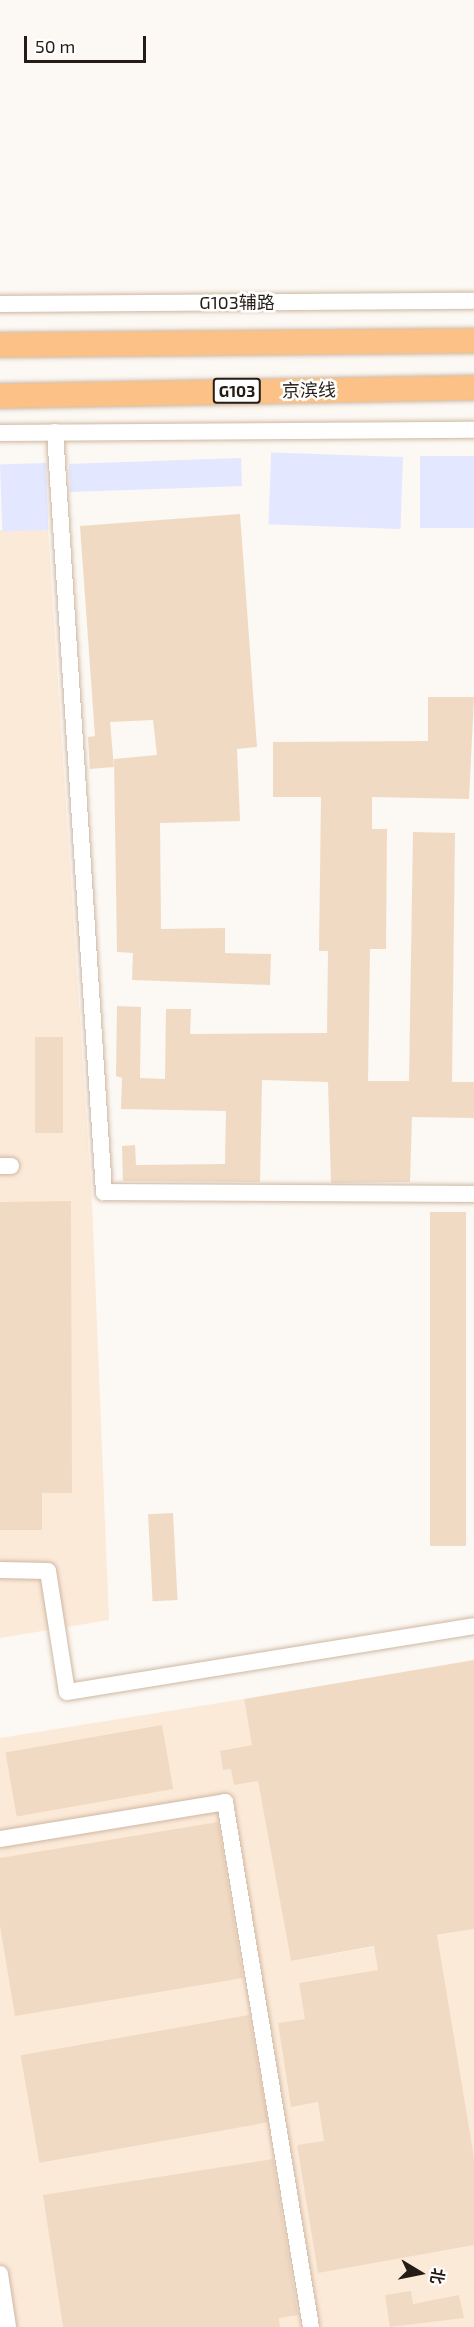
<!DOCTYPE html>
<html>
<head>
<meta charset="utf-8">
<style>
	body { margin:0 }
	#map { position:relative; width:474px; height:2327px; overflow:hidden; background:#fcf8f3; font-family:"Exo 2","Noto Sans SC",sans-serif }
	div>[style] { position:absolute }
	[style*='--x'] { left:calc(var(--x)*1px); top:calc(var(--y)*1px); width:calc(var(--w)*1px); rotate:calc(var(--a)*1deg) }
	.built>* { inset:0; background:#fcead9 }
	.green>* { inset:0; background:#e3e7ff; transform-origin:0 0 }
	.building>* { inset:0; background:#f1dac4; transform-origin:0 0 }
	.roads { filter:drop-shadow(0 0 2px #ceb8a3) drop-shadow(0 0 2px #ceb8a3) }
	.minor>* { height:16px; margin:-8px; padding:0 8px; transform-origin:8px; border-radius:8px; background:#fff }
	.highway>* { height:24px; margin:-12px; padding:0 12px; transform-origin:12px; border-radius:12px; background:#fbc186 }
	span { translate:-50% -50%; white-space:nowrap; text-align:center; line-height:1.15; -webkit-text-stroke:5px #fff; paint-order:stroke }
	.shield-label span { padding:2px 4px; background:#fff; border:2px solid; border-radius:4px; -webkit-text-stroke-width:0 }
	.shield-label { font-size:16px; color:#251d15; font-weight:700 }
	.street-label { font-size:18px; color:#251d15 }
	.north { position:absolute; left:390px; top:2243px; width:60px; height:60px; -webkit-text-stroke:4px #fff; paint-order:stroke; rotate:100deg; font-size:16px; font-weight:700; line-height:24px; text-align:center; color:#251d15 }
	.north::after { content:''; display:block; margin:auto; width:21px; height:27px; background:#251d15; clip-path:polygon(50% 0,100% 100%,50% 72%,0 100%) }
	.scale { position:absolute; left:24px; top:36px; width:122px; height:27px; box-sizing:border-box; border:3px solid #251d15; border-top:0; padding-left:8px; font-size:18px; line-height:21px; white-space:nowrap; color:#251d15; -webkit-text-stroke:4px #fff; paint-order:stroke }
</style>
</head>
<body>
<div id="map">
	<div class="built">
		<div style="clip-path:polygon(0 530px,48px 530px,92px 1202px,109px 1620px,0 1638px)"></div>
		<div style="clip-path:polygon(244px 1699px,291px 1961px,474px 1929px,474px 2327px,0 2327px,0 1738px)"></div>
	</div>
	<div class="green">
		<div style="left:474px;top:456px;width:72px;height:54px;rotate:90deg"></div>
		<div style="left:403px;top:457px;width:72px;height:132px;rotate:92deg"></div>
		<div style="left:241px;top:458px;width:28px;height:172px;rotate:88deg"></div>
		<div style="left:46px;top:463px;width:67px;height:46px;rotate:88deg"></div>
	</div>
	<div class="building">
		<div style="clip-path:polygon(240px 514px,257px 747px,237px 749px,240px 821px,160px 823px,161px 929px,225px 928px,225px 953px,271px 954px,270px 985px,132px 980px,133px 953px,117px 952px,114px 759px,157px 755px,153px 720px,110px 722px,114px 767px,90px 769px,88px 737px,95px 736px,80px 526px)"></div>
		<div style="clip-path:polygon(428px 697px,474px 697px,469px 799px,372px 797px,372px 829px,387px 829px,386px 949px,370px 949px,368px 1081px,409px 1081px,413px 832px,455px 833px,452px 1082px,474px 1082px,474px 1118px,412px 1117px,410px 1182px,331px 1183px,328px 1082px,262px 1080px,260px 1182px,123px 1181px,122px 1146px,135px 1145px,136px 1165px,225px 1164px,226px 1111px,121px 1109px,122px 1078px,116px 1076px,117px 1006px,141px 1007px,140px 1078px,165px 1079px,166px 1009px,191px 1009px,190px 1034px,327px 1033px,328px 951px,319px 951px,321px 797px,273px 797px,273px 742px,428px 741px)"></div>
		<div style="left:63px;top:1037px;width:96px;height:28px;rotate:90deg"></div>
		<div style="clip-path:polygon(71px 1201px,72px 1493px,42px 1493px,42px 1530px,0 1530px,0 1202px)"></div>
		<div style="left:430px;top:1212px;width:36px;height:334px"></div>
		<div style="left:173px;top:1513px;width:87px;height:25px;rotate:87deg"></div>
		<div style="clip-path:polygon(474px 1660px,474px 1929px,437px 1935px,474px 2158px,474px 2245px,318px 2273px,297px 2145px,324px 2141px,318px 2102px,291px 2107px,278px 2023px,305px 2019px,299px 1983px,378px 1970px,374px 1946px,291px 1961px,258px 1781px,234px 1785px,231px 1769px,223px 1770px,220px 1751px,252px 1745px,244px 1699px)"></div>
		<div style="left:162px;top:1725px;width:65px;height:159px;rotate:80deg"></div>
		<div style="clip-path:polygon(218px 1822px,243px 1978px,15px 2016px,0 1926px,0 1858px)"></div>
		<div style="left:249px;top:2015px;width:109px;height:232px;rotate:80deg"></div>
		<div style="clip-path:polygon(273px 2159px,298px 2315px,279px 2318px,280px 2327px,63px 2327px,43px 2195px)"></div>
		<div style="clip-path:polygon(411px 2291px,413px 2304px,459px 2295px,464px 2318px,390px 2327px,385px 2295px)"></div>
	</div>
	<div class="roads">
		<div class="minor">
			<div style="--x:0;--y:304;--w:474;--a:-0.4"></div>
			<div style="--x:55;--y:432;--w:762;--a:86.31"></div>
			<div style="--x:104;--y:1192;--w:370;--a:0.3"></div>
			<div style="--x:0;--y:433;--w:474;--a:-0.4"></div>
			<div style="--x:0;--y:1166;--w:11;--a:0"></div>
			<div style="--x:0;--y:1570;--w:48;--a:1.2"></div>
			<div style="--x:48;--y:1571;--w:122;--a:81.1"></div>
			<div style="--x:67;--y:1692;--w:412;--a:-9.2"></div>
			<div style="--x:0;--y:1839;--w:228;--a:-9.3"></div>
			<div style="--x:225;--y:1802;--w:532;--a:80.7"></div>
			<div style="--x:0;--y:2274;--w:54;--a:81.4"></div>
		</div>
		<div class="highway">
			<div style="--x:0;--y:345;--w:474;--a:-0.5"></div>
			<div style="--x:0;--y:396;--w:474;--a:-1"></div>
		</div>
	</div>
	<div class="shield-label">
		<span style="left:237px;top:391px">G103</span>
	</div>
	<div class="street-label">
		<span style="left:237px;top:302px">G103辅路</span>
		<span style="left:309px;top:390px;rotate:-1deg">京滨线</span>
	</div>
	<div class="north">北</div>
	<div class="scale">50 m</div>
</div>
</body>
</html>
